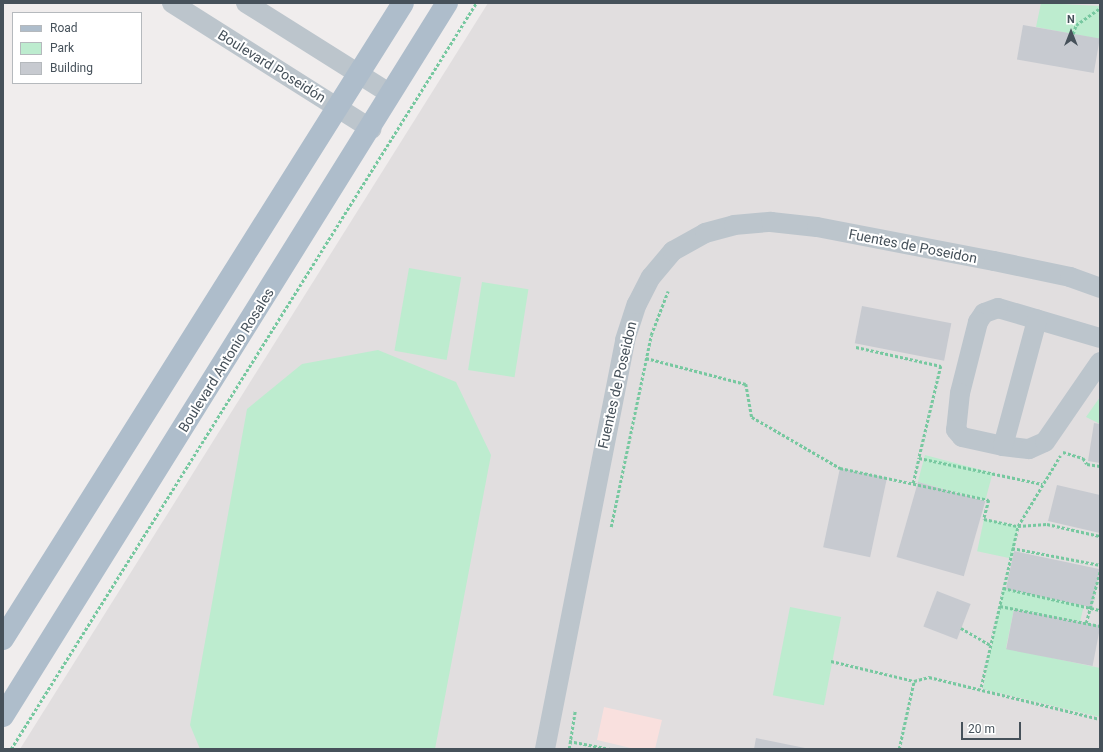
<!DOCTYPE html>
<html>
<head>
<meta charset="utf-8">
<style>
	body { margin:0 }
	#map { position:relative; width:1103px; height:752px; overflow:hidden; background:#f0eded; font-family:Roboto,sans-serif }
	div>[style] { position:absolute }
	[style*='--x'] { left:calc(var(--x)*1px); top:calc(var(--y)*1px); width:calc(var(--w)*1px); rotate:calc(var(--a)*1deg) }
	.education>* { inset:0; background:#e1dedf }
	.medical>* { inset:0; background:#f9e0de }
	.green>* { inset:0; background:#bdeccf; transform-origin:0 0 }
	.building>* { inset:0; background:#c7cad0; transform-origin:0 0 }
	.path>* { height:2.5px; margin-top:-1.25px; transform-origin:0; background:repeating-linear-gradient(90deg,#77c8a0 0 3px,transparent 0 5px) }
	.minor>* { height:20px; margin:-10px; padding:0 10px; transform-origin:10px; border-radius:10px; background:#bcc5cc }
	.major>* { height:22px; margin:-11px; padding:0 11px; transform-origin:11px; border-radius:11px; background:#aebdcb }
	span { translate:-50% -50%; white-space:nowrap; text-align:center; line-height:1.15; -webkit-text-stroke:4px #fff; paint-order:stroke }
	.street-label { font-size:14px; color:#46515a }
	.frame { position:absolute; inset:0; border:4px solid #46515a; pointer-events:none }
	.legend { position:absolute; left:12px; top:12px; width:130px; height:72px; box-sizing:border-box; background:#fff; border:1px solid #b5b9bd; margin:0; padding:5px 7px; list-style:none; font-size:12px; color:#46515a }
	.legend li { display:flex; align-items:center; gap:8px; height:20px }
	.legend b { width:20px; border:1px solid #b5b9bd }
	.north { position:absolute; left:1051px; top:12px; width:40px; height:40px; -webkit-text-stroke:3px #fff; paint-order:stroke; rotate:0deg; font-size:11px; font-weight:700; line-height:16px; text-align:center; color:#46515a }
	.north::after { content:''; display:block; margin:auto; width:14px; height:18px; background:#46515a; clip-path:polygon(50% 0,100% 100%,50% 72%,0 100%) }
	.scale { position:absolute; left:961px; top:722px; width:60px; height:18px; box-sizing:border-box; border:2px solid #46515a; border-top:0; padding-left:5px; font-size:12px; line-height:14px; white-space:nowrap; color:#46515a; -webkit-text-stroke:3px #fff; paint-order:stroke }
</style>
</head>
<body>
<div id="map">
	<div class="education">
		<div style="clip-path:polygon(488px 3px,1100px 3px,1100px 749px,20px 749px)"></div>
	</div>
	<div class="medical">
		<div style="clip-path:polygon(604px 707px,662px 720px,655px 749px,635px 749px,597px 740px)"></div>
	</div>
	<div class="green">
		<div style="clip-path:polygon(1041px 3px,1100px 6px,1100px 49px,1099px 39px,1036px 27px)"></div>
		<div style="left:409px;top:268px;width:53px;height:84px;rotate:10deg"></div>
		<div style="left:482px;top:282px;width:47px;height:89px;rotate:9deg"></div>
		<div style="clip-path:polygon(378px 350px,456px 382px,491px 455px,435px 749px,200px 749px,190px 725px,247px 409px,302px 364px)"></div>
		<div style="clip-path:polygon(1100px 397px,1100px 424px,1086px 417px)"></div>
		<div style="left:925px;top:455px;width:70px;height:28px;rotate:15deg"></div>
		<div style="left:984px;top:519px;width:35px;height:33px;rotate:12deg"></div>
		<div style="clip-path:polygon(1003px 588px,1084px 605px,1080px 622px,1014px 609px,1006px 648px,1100px 668px,1100px 717px,983px 689px)"></div>
		<div style="left:790px;top:607px;width:52px;height:90px;rotate:11deg"></div>
	</div>
	<div class="building">
		<div style="left:1023px;top:25px;width:78px;height:35px;rotate:10deg"></div>
		<div style="left:862px;top:306px;width:91px;height:38px;rotate:11deg"></div>
		<div style="clip-path:polygon(1094px 423px,1100px 424px,1100px 463px,1088px 461px)"></div>
		<div style="left:840px;top:468px;width:48px;height:81px;rotate:12deg"></div>
		<div style="left:918px;top:482px;width:70px;height:78px;rotate:16deg"></div>
		<div style="clip-path:polygon(1057px 485px,1100px 495px,1100px 533px,1048px 521px)"></div>
		<div style="left:1014px;top:551px;width:88px;height:39px;rotate:12deg"></div>
		<div style="left:937px;top:591px;width:36px;height:38px;rotate:21deg"></div>
		<div style="left:1014px;top:609px;width:88px;height:41px;rotate:11deg"></div>
		<div style="clip-path:polygon(756px 738px,805px 748px,805px 749px,754px 749px)"></div>
	</div>
	<div class="path">
		<div style="--x:1073;--y:34;--w:9;--a:-72"></div>
		<div style="--x:1076;--y:25;--w:29;--a:-35"></div>
		<div style="--x:856;--y:347;--w:87;--a:12.6"></div>
		<div style="--x:941;--y:366;--w:95;--a:103.4"></div>
		<div style="--x:919;--y:458;--w:126;--a:11.9"></div>
		<div style="--x:646;--y:358;--w:103;--a:14.6"></div>
		<div style="--x:746;--y:384;--w:34;--a:80"></div>
		<div style="--x:752;--y:417;--w:102;--a:30.1"></div>
		<div style="--x:840;--y:468;--w:152;--a:12.1"></div>
		<div style="--x:989;--y:500;--w:20;--a:105"></div>
		<div style="--x:984;--y:519;--w:35;--a:12"></div>
		<div style="--x:1018;--y:526;--w:29;--a:-4"></div>
		<div style="--x:1047;--y:524;--w:54;--a:12.8"></div>
		<div style="--x:1063;--y:452;--w:21;--a:17"></div>
		<div style="--x:1083;--y:458;--w:7;--a:56"></div>
		<div style="--x:1087;--y:464;--w:13;--a:9"></div>
		<div style="--x:913;--y:483;--w:26;--a:-77"></div>
		<div style="--x:611;--y:527;--w:196;--a:-78.2"></div>
		<div style="--x:651;--y:335;--w:47;--a:-68.9"></div>
		<div style="--x:1012;--y:548;--w:90;--a:10.9"></div>
		<div style="--x:1003;--y:588;--w:99;--a:12.8"></div>
		<div style="--x:1000;--y:606;--w:102;--a:11.3"></div>
		<div style="--x:1086;--y:623;--w:54;--a:-74.9"></div>
		<div style="--x:961;--y:628;--w:34;--a:30"></div>
		<div style="--x:831;--y:661;--w:85;--a:13.5"></div>
		<div style="--x:981;--y:687;--w:165;--a:-77.1"></div>
		<div style="--x:1018;--y:526;--w:82;--a:-59"></div>
		<div style="--x:569;--y:741;--w:42;--a:11"></div>
		<div style="--x:11;--y:749;--w:879;--a:-58.06"></div>
		<div style="--x:569;--y:749;--w:39;--a:-81"></div>
		<div style="--x:899;--y:749;--w:70;--a:-77.6"></div>
		<div style="--x:914;--y:681;--w:16;--a:-15"></div>
		<div style="--x:929;--y:677;--w:176;--a:13.8"></div>
	</div>
	<div class="minor">
		<div style="--x:172;--y:3;--w:236;--a:32.3"></div>
		<div style="--x:246;--y:3;--w:169;--a:32.2"></div>
		<div style="--x:1100;--y:338;--w:106;--a:-163.6"></div>
		<div style="--x:998;--y:308;--w:15;--a:160"></div>
		<div style="--x:984;--y:313;--w:11;--a:124"></div>
		<div style="--x:978;--y:322;--w:73;--a:104.2"></div>
		<div style="--x:960;--y:393;--w:37;--a:96"></div>
		<div style="--x:956;--y:430;--w:9;--a:49"></div>
		<div style="--x:962;--y:437;--w:42;--a:12.4"></div>
		<div style="--x:1003;--y:446;--w:26;--a:7"></div>
		<div style="--x:1029;--y:449;--w:17;--a:-24"></div>
		<div style="--x:1045;--y:442;--w:97;--a:-55.5"></div>
		<div style="--x:1003;--y:446;--w:131;--a:-74.9"></div>
		<div style="--x:545;--y:749;--w:417;--a:-78.9"></div>
		<div style="--x:625;--y:340;--w:38;--a:-72"></div>
		<div style="--x:637;--y:304;--w:30;--a:-63"></div>
		<div style="--x:651;--y:277;--w:34;--a:-50"></div>
		<div style="--x:673;--y:251;--w:37;--a:-29"></div>
		<div style="--x:705;--y:233;--w:30;--a:-15"></div>
		<div style="--x:734;--y:225;--w:37;--a:-5"></div>
		<div style="--x:771;--y:222;--w:46;--a:6.2"></div>
		<div style="--x:817;--y:227;--w:180;--a:10.9"></div>
		<div style="--x:994;--y:261;--w:78;--a:11.9"></div>
		<div style="--x:1070;--y:277;--w:32;--a:20"></div>
	</div>
	<div class="major">
		<div style="--x:3;--y:639;--w:751;--a:-57.83"></div>
		<div style="--x:3;--y:716;--w:840;--a:-58.09"></div>
	</div>
	<div class="street-label">
		<span style="left:272px;top:66px;rotate:32deg">Boulevard Poseidón</span>
		<span style="left:913px;top:246px;rotate:11deg">Fuentes de Poseidon</span>
		<span style="left:226px;top:360px;rotate:-58deg">Boulevard Antonio Rosales</span>
		<span style="left:617px;top:385px;rotate:-77deg">Fuentes de Poseidon</span>
	</div>
	<div class="frame"></div>
	<ul class="legend">
	<li><b style="height:5px;background:#aebdcb"></b>Road</li>
	<li><b style="height:11px;background:#bdeccf"></b>Park</li>
	<li><b style="height:11px;background:#c7cad0"></b>Building</li>
	</ul>
	<div class="north">N</div>
	<div class="scale">20 m</div>
</div>
</body>
</html>
